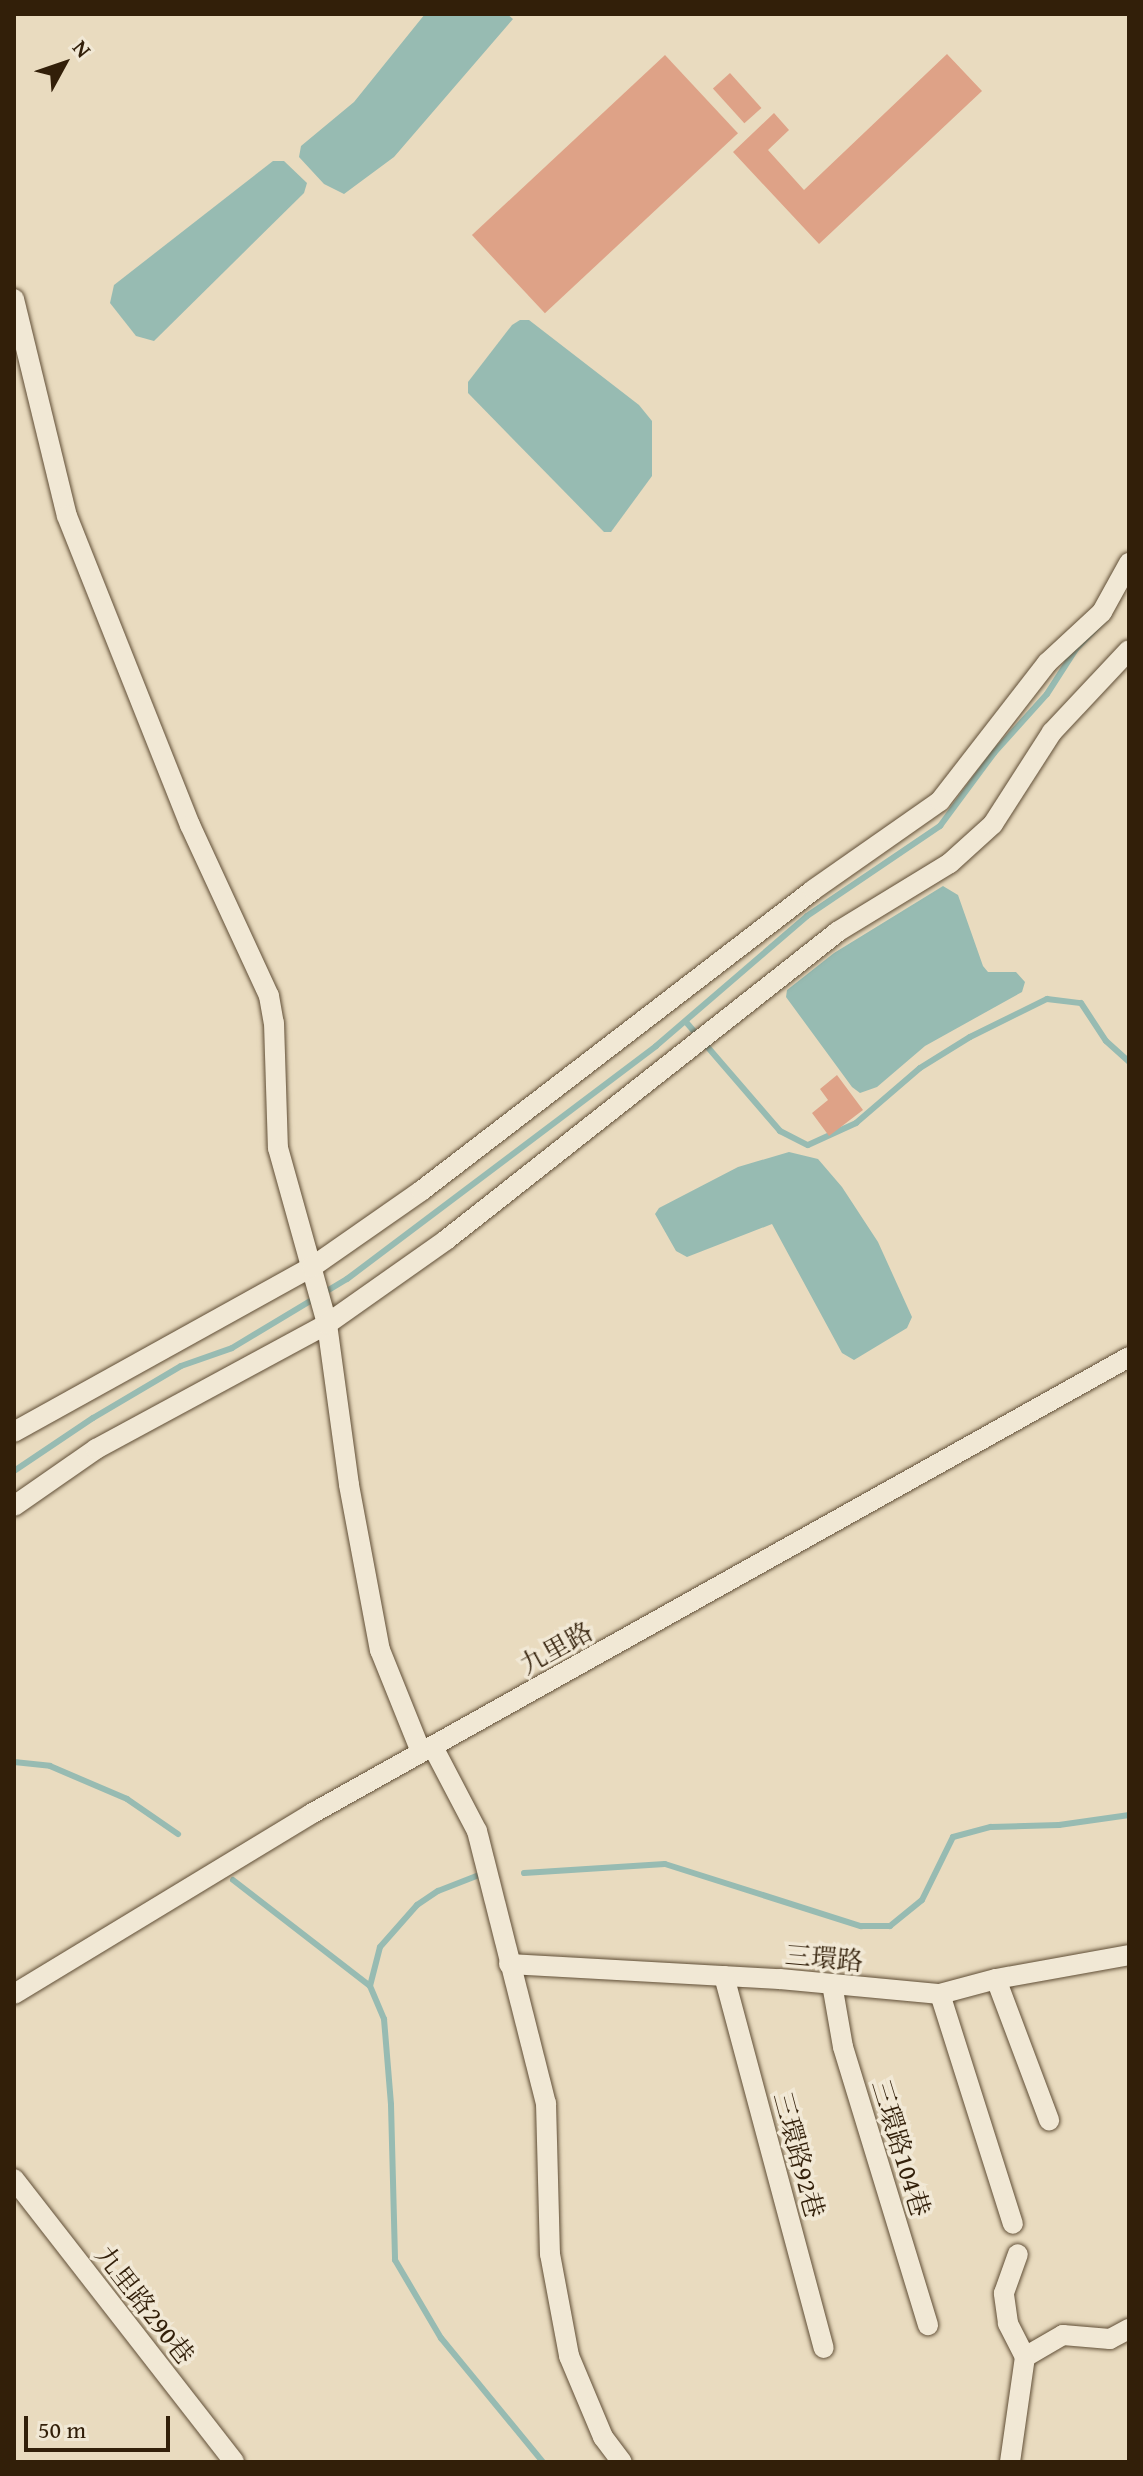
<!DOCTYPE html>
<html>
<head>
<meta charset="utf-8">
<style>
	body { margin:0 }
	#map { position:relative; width:1143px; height:2476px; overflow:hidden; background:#e9dbbf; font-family:"Gentium Book Plus","Noto Serif TC",serif }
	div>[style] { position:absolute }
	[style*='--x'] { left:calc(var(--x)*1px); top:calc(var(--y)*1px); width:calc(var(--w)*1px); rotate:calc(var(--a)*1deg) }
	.water>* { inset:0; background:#97bbb2 }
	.stream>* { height:6px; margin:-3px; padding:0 3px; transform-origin:3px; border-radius:3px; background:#97bbb2 }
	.building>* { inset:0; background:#dea287; transform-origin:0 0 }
	.roads { filter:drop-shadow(0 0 2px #604e36) drop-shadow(0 0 2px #604e36) }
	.minor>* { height:20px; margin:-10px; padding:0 10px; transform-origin:10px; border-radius:10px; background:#f1e8d5 }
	span { translate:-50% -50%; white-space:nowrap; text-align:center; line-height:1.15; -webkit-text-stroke:7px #f1e8d5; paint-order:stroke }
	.street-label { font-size:26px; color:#321f09 }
	.frame { position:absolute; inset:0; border:16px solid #321f09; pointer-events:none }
	.north { position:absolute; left:24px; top:24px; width:80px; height:80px; -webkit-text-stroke:6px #f1e8d5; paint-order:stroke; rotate:50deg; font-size:22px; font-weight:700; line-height:32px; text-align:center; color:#321f09 }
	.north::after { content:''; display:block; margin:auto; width:28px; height:36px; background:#321f09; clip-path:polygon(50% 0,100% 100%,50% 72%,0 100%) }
	.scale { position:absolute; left:24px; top:2416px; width:146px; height:36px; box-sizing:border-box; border:4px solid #321f09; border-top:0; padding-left:10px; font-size:24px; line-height:28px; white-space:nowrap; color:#321f09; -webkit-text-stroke:6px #f1e8d5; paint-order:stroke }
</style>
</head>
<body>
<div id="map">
	<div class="water">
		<div style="clip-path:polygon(425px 14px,507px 14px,513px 19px,394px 157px,344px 194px,324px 184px,299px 157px,301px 146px,354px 102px)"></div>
		<div style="clip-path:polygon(273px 161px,284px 161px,307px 183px,304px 193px,154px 341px,136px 336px,110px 303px,114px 285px)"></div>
		<div style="clip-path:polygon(520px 320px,529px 320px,639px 405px,652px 421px,652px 476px,611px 532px,604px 532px,468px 393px,468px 382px,512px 325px)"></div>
		<div style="clip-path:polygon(943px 886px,958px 895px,983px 966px,988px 972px,1016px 972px,1025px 982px,1022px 992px,925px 1046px,877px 1087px,860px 1093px,852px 1087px,786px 997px,787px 990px,834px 953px)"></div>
		<div style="clip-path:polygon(789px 1152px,818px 1159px,842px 1187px,878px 1242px,912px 1317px,907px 1328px,854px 1360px,842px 1353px,772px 1224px,687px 1257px,676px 1251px,655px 1214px,659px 1208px,738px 1167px)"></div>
	</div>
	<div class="stream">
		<div style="--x:686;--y:1022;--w:144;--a:49.2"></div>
		<div style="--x:780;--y:1131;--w:31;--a:27"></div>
		<div style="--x:808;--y:1145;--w:53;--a:-24.6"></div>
		<div style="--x:856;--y:1123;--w:84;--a:-40.7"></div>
		<div style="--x:920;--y:1068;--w:59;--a:-31.8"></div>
		<div style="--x:970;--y:1037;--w:86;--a:-26.3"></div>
		<div style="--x:1047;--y:999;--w:34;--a:7"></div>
		<div style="--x:1081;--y:1003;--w:45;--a:56.7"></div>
		<div style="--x:1106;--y:1041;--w:31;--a:42"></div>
		<div style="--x:14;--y:1471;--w:95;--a:-33.9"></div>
		<div style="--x:93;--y:1418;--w:102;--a:-30.6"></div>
		<div style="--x:181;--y:1366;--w:54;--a:-19.4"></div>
		<div style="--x:232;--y:1348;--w:134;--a:-31"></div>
		<div style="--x:347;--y:1279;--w:387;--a:-37"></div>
		<div style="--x:656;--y:1046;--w:199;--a:-40.7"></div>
		<div style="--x:807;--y:916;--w:161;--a:-34.1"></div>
		<div style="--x:940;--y:826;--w:91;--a:-53.5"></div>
		<div style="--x:994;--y:753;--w:79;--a:-48.1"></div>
		<div style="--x:1047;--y:694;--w:54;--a:-57.2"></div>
		<div style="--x:1076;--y:649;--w:47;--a:-45.9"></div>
		<div style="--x:14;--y:1762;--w:36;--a:6"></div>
		<div style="--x:50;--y:1766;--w:84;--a:23.2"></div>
		<div style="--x:127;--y:1799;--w:62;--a:34.5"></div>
		<div style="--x:524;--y:1873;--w:141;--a:-3.7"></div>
		<div style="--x:665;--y:1864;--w:206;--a:17.6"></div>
		<div style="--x:861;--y:1926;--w:29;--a:0"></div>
		<div style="--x:890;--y:1926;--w:41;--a:-39.1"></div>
		<div style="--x:922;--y:1900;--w:70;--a:-63.8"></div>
		<div style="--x:953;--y:1837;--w:39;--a:-15"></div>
		<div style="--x:991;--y:1827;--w:68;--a:-1.7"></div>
		<div style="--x:1059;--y:1825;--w:71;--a:-8.1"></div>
		<div style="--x:233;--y:1880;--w:173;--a:37.7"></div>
		<div style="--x:370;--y:1986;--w:36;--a:67"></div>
		<div style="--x:384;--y:2019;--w:86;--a:85.3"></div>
		<div style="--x:391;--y:2105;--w:155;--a:88.5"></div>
		<div style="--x:395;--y:2260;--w:91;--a:59.5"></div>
		<div style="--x:441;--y:2338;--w:161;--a:50.6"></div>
		<div style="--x:370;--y:1986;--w:40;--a:-75.6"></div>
		<div style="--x:380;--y:1947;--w:56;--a:-48.6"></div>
		<div style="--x:417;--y:1905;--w:25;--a:-34"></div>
		<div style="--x:438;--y:1891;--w:44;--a:-21.3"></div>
	</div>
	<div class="building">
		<div style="clip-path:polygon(947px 54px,982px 91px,819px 244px,733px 152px,774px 113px,789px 130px,768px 150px,804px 190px)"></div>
		<div style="left:665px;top:55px;width:107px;height:264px;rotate:47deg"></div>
		<div style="left:730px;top:73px;width:47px;height:23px;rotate:48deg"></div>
		<div style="clip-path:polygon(837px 1075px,863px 1110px,829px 1136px,812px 1113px,828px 1100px,820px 1089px)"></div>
	</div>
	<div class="roads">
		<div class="minor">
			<div style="--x:14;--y:299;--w:223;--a:76.3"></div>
			<div style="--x:67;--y:516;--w:333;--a:68.3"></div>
			<div style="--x:190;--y:825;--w:188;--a:65.2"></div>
			<div style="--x:269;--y:996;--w:27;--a:80"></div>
			<div style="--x:274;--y:1023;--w:125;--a:88.2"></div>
			<div style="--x:278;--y:1148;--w:183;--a:74.4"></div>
			<div style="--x:327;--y:1324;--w:162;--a:82.2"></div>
			<div style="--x:349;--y:1485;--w:168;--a:79.4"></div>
			<div style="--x:380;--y:1650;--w:110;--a:68.1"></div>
			<div style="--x:14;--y:1432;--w:341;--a:-29"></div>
			<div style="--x:312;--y:1267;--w:133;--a:-34.9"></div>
			<div style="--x:421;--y:1191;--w:494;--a:-37.5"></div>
			<div style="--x:813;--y:890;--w:155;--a:-35"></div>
			<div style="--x:940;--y:801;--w:175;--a:-52.2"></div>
			<div style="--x:1047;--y:663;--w:75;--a:-42.8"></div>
			<div style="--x:1102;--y:612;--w:56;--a:-61.1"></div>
			<div style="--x:14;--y:1506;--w:100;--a:-34.8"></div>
			<div style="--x:96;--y:1449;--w:263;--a:-28.4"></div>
			<div style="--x:327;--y:1324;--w:146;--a:-35.2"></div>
			<div style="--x:446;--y:1240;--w:498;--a:-38.2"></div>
			<div style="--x:837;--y:932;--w:132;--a:-31.4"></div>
			<div style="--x:950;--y:863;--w:58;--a:-42.2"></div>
			<div style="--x:993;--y:824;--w:109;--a:-57.3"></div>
			<div style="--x:1052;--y:732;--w:112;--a:-46.8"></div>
			<div style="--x:433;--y:1747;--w:95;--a:62.4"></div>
			<div style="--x:477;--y:1831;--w:281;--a:75.8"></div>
			<div style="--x:546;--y:2103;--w:151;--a:88.5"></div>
			<div style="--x:550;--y:2254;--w:104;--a:79.4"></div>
			<div style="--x:569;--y:2356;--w:88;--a:67.2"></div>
			<div style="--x:603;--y:2437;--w:31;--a:53"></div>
			<div style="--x:509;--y:1964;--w:271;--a:3.2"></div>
			<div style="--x:780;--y:1979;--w:161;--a:5.4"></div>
			<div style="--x:940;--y:1994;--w:58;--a:-15"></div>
			<div style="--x:996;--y:1979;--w:135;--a:-10.2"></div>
			<div style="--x:724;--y:1976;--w:385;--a:75"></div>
			<div style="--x:996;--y:1979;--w:151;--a:69.4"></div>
			<div style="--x:832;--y:1984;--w:64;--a:80.1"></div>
			<div style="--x:843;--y:2047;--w:291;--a:73"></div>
			<div style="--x:14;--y:1994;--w:347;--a:-31.2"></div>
			<div style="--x:311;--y:1814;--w:937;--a:-29.19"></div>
			<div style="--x:940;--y:1994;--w:241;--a:72.4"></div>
			<div style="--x:14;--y:2179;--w:358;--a:52.1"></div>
			<div style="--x:1025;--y:2357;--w:44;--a:-30.1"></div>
			<div style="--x:1063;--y:2335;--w:47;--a:4.9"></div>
			<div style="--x:1110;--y:2339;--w:21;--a:-28"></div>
			<div style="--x:1010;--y:2462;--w:106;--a:-81.9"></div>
			<div style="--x:1025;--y:2357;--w:38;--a:-117"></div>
			<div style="--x:1008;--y:2323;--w:30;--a:-98"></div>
			<div style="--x:1004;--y:2293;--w:41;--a:-70.3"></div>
		</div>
	</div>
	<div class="street-label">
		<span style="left:556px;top:1648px;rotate:-29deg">九里路</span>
		<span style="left:824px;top:1958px;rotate:5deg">三環路</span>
		<span style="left:901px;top:2148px;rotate:73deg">三環路104巷</span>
		<span style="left:799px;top:2155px;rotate:75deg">三環路92巷</span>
		<span style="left:145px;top:2305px;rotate:52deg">九里路290巷</span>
	</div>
	<div class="frame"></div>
	<div class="north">N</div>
	<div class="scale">50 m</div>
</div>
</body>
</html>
